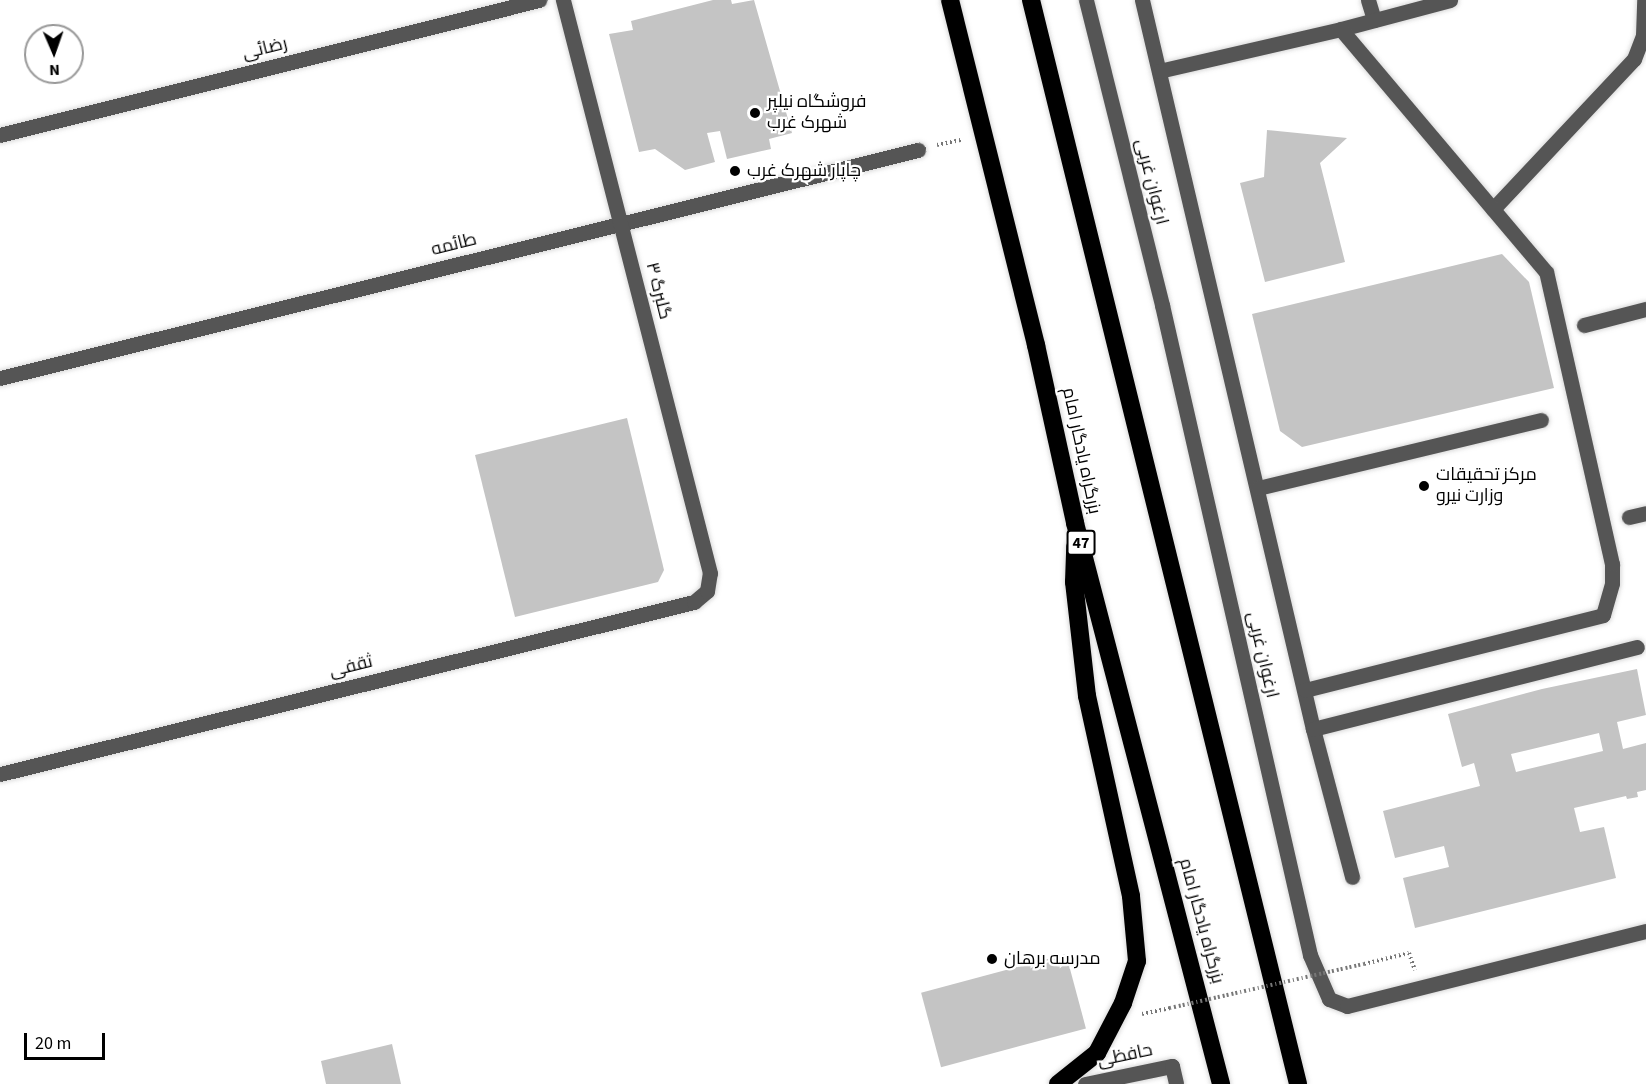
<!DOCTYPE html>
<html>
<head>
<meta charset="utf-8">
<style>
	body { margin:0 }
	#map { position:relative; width:1646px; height:1084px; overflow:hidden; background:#fff; font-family:"Source Sans 3",Cairo,sans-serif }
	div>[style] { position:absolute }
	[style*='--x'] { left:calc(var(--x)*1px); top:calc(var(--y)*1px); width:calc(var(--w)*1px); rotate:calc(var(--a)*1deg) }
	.building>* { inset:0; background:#c4c4c4; transform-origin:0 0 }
	.path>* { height:4px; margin-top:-2px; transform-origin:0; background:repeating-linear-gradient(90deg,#777 0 1.5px,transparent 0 4.5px) }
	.roads { filter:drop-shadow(0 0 2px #dbdbdb) drop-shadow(0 0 2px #dbdbdb) }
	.minor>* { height:15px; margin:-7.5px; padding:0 7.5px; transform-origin:7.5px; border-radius:7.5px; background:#555 }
	.highway>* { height:18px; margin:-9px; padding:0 9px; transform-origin:9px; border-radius:9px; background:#000 }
	.path-bridge>* { height:4px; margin-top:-2px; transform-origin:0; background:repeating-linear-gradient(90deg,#777 0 1.5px,transparent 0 4.5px) }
	.dots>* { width:16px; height:16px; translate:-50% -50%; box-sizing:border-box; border:3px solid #fff; border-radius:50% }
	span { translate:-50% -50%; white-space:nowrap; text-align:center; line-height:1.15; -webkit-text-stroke:4.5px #fff; paint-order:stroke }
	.shield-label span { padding:2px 4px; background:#fff; border:2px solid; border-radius:4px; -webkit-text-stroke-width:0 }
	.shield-label { font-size:16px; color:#000; font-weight:700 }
	.street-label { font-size:18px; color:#000 }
	.poi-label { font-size:18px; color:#000 }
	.left { translate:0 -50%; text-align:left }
	.north { position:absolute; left:24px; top:24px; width:60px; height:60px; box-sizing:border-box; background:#fff; border:2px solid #999; border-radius:50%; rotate:178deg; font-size:16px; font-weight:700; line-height:24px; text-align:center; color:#000 }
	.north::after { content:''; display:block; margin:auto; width:21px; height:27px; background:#000; clip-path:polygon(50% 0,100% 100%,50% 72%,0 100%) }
	.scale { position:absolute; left:24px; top:1033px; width:81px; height:27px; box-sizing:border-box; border:3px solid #000; border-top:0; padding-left:8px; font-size:18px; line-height:21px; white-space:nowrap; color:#000; -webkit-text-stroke:4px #fff; paint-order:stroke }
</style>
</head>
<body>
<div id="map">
	<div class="building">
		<div style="clip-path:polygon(713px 0,731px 0,732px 4px,754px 0,792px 133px,769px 139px,771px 149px,727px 159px,720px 131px,707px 133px,715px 162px,685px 170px,655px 149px,639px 152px,609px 34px,633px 30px,631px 21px)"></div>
		<div style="clip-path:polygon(1267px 130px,1347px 138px,1320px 163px,1345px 262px,1265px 282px,1240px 183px,1264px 177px)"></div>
		<div style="clip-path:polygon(1502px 254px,1529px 282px,1554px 388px,1302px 447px,1280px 431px,1252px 314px)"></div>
		<div style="clip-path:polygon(627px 418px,664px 570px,658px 582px,515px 617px,475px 455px)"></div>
		<div style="clip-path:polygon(evenodd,1637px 669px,1646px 715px,1617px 722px,1623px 749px,1646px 743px,1646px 790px,1637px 792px,1638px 797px,1627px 799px,1626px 796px,1574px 808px,1580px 832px,1604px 827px,1616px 878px,1415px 928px,1403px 878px,1449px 867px,1444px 846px,1395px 858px,1383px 811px,1480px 786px,1474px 763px,1462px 767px,1448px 714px,1542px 689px,1637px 669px,1599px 733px,1603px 751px,1516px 772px,1511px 754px,1599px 733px)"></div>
		<div style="left:1066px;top:954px;width:77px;height:150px;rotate:75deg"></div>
		<div style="clip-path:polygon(392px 1044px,401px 1084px,326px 1084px,321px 1061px)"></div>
	</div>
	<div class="path">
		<div style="--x:937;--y:145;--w:25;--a:-12"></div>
		<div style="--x:1364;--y:964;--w:46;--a:-13.7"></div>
		<div style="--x:1409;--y:953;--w:18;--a:71"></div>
		<div style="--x:1142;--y:1014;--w:29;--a:-12"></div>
	</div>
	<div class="roads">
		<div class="minor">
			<div style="--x:1086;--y:0;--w:314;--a:76"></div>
			<div style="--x:1162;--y:305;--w:667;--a:77.17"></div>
			<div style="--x:1310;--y:955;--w:48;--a:66.6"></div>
			<div style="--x:1329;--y:999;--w:19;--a:21"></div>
			<div style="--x:1347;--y:1006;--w:308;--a:-14.1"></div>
			<div style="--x:1142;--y:0;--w:749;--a:76.8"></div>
			<div style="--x:1313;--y:729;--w:153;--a:75.2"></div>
			<div style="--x:1368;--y:0;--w:21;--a:73"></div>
			<div style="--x:1159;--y:71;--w:187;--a:-13"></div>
			<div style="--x:1341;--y:29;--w:113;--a:-14.9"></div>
			<div style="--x:0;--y:135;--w:556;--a:-14.06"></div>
			<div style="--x:1493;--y:209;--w:206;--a:-46.8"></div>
			<div style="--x:1634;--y:59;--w:26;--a:-69"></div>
			<div style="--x:1643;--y:35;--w:35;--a:-88"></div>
			<div style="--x:1584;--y:325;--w:64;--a:-14.5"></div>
			<div style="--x:0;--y:378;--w:946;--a:-13.95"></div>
			<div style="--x:1258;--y:488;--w:291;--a:-13.5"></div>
			<div style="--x:1629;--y:517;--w:17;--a:-13"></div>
			<div style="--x:1305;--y:690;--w:307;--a:-14.1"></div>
			<div style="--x:1603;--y:615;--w:33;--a:-74"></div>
			<div style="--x:1612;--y:583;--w:19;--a:-90"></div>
			<div style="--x:1612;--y:564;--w:299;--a:-102.7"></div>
			<div style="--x:1546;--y:272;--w:318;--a:-130.2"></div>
			<div style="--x:1313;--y:729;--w:334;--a:-14.2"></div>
			<div style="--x:0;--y:774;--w:715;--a:-13.92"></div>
			<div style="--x:694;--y:602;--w:17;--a:-40"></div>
			<div style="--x:707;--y:591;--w:18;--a:-81"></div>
			<div style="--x:710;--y:573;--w:592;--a:-104.39"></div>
			<div style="--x:1085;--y:1084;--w:89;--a:-11.7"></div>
			<div style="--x:1172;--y:1066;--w:18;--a:77"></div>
		</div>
		<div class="highway">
			<div style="--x:950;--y:0;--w:356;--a:76"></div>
			<div style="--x:1036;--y:345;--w:182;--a:77.6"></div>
			<div style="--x:1075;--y:523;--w:580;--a:75.41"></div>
			<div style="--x:1031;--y:0;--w:1116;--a:76.16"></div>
			<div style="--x:1058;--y:1084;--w:50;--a:-38.5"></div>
			<div style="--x:1097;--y:1053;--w:56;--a:-62.5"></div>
			<div style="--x:1123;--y:1003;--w:44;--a:-71.6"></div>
			<div style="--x:1137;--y:961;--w:65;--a:-95.3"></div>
			<div style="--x:1131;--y:896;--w:205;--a:-102.4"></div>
			<div style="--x:1087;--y:696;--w:115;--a:-96.5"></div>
			<div style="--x:1074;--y:582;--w:36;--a:-88"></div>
		</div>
	</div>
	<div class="path-bridge">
		<div style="--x:1170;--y:1008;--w:199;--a:-12.8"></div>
	</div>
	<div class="dots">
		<div style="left:755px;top:113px;background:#000"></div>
		<div style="left:735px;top:171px;background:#000"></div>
		<div style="left:1424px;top:486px;background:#000"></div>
		<div style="left:992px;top:959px;background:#000"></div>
	</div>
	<div class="shield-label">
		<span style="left:1081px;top:543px">47</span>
	</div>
	<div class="street-label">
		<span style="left:265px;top:49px;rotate:-14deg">رضائی</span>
		<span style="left:1151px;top:182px;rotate:76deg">ارغوان غربی</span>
		<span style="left:454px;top:245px;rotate:-14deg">طائمه</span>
		<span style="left:658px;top:291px;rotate:76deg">گلبرگ ۳</span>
		<span style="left:1081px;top:451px;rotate:78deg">بزرگراه یادگار امام</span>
		<span style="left:1262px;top:655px;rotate:77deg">ارغوان غربی</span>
		<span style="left:351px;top:667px;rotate:-14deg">ثقفی</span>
		<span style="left:1201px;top:921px;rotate:75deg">بزرگراه یادگار امام</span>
		<span style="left:1125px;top:1056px;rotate:-12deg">حافظی</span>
	</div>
	<div class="poi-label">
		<span class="left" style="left:767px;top:113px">فروشگاه نیلپر<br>شهرک غرب</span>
		<span class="left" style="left:747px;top:171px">چاپار شهرک غرب</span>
		<span class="left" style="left:1436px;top:486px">مرکز تحقیقات<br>وزارت نیرو</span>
		<span class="left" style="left:1004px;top:959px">مدرسه برهان</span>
	</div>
	<div class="north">N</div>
	<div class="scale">20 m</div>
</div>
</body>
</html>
